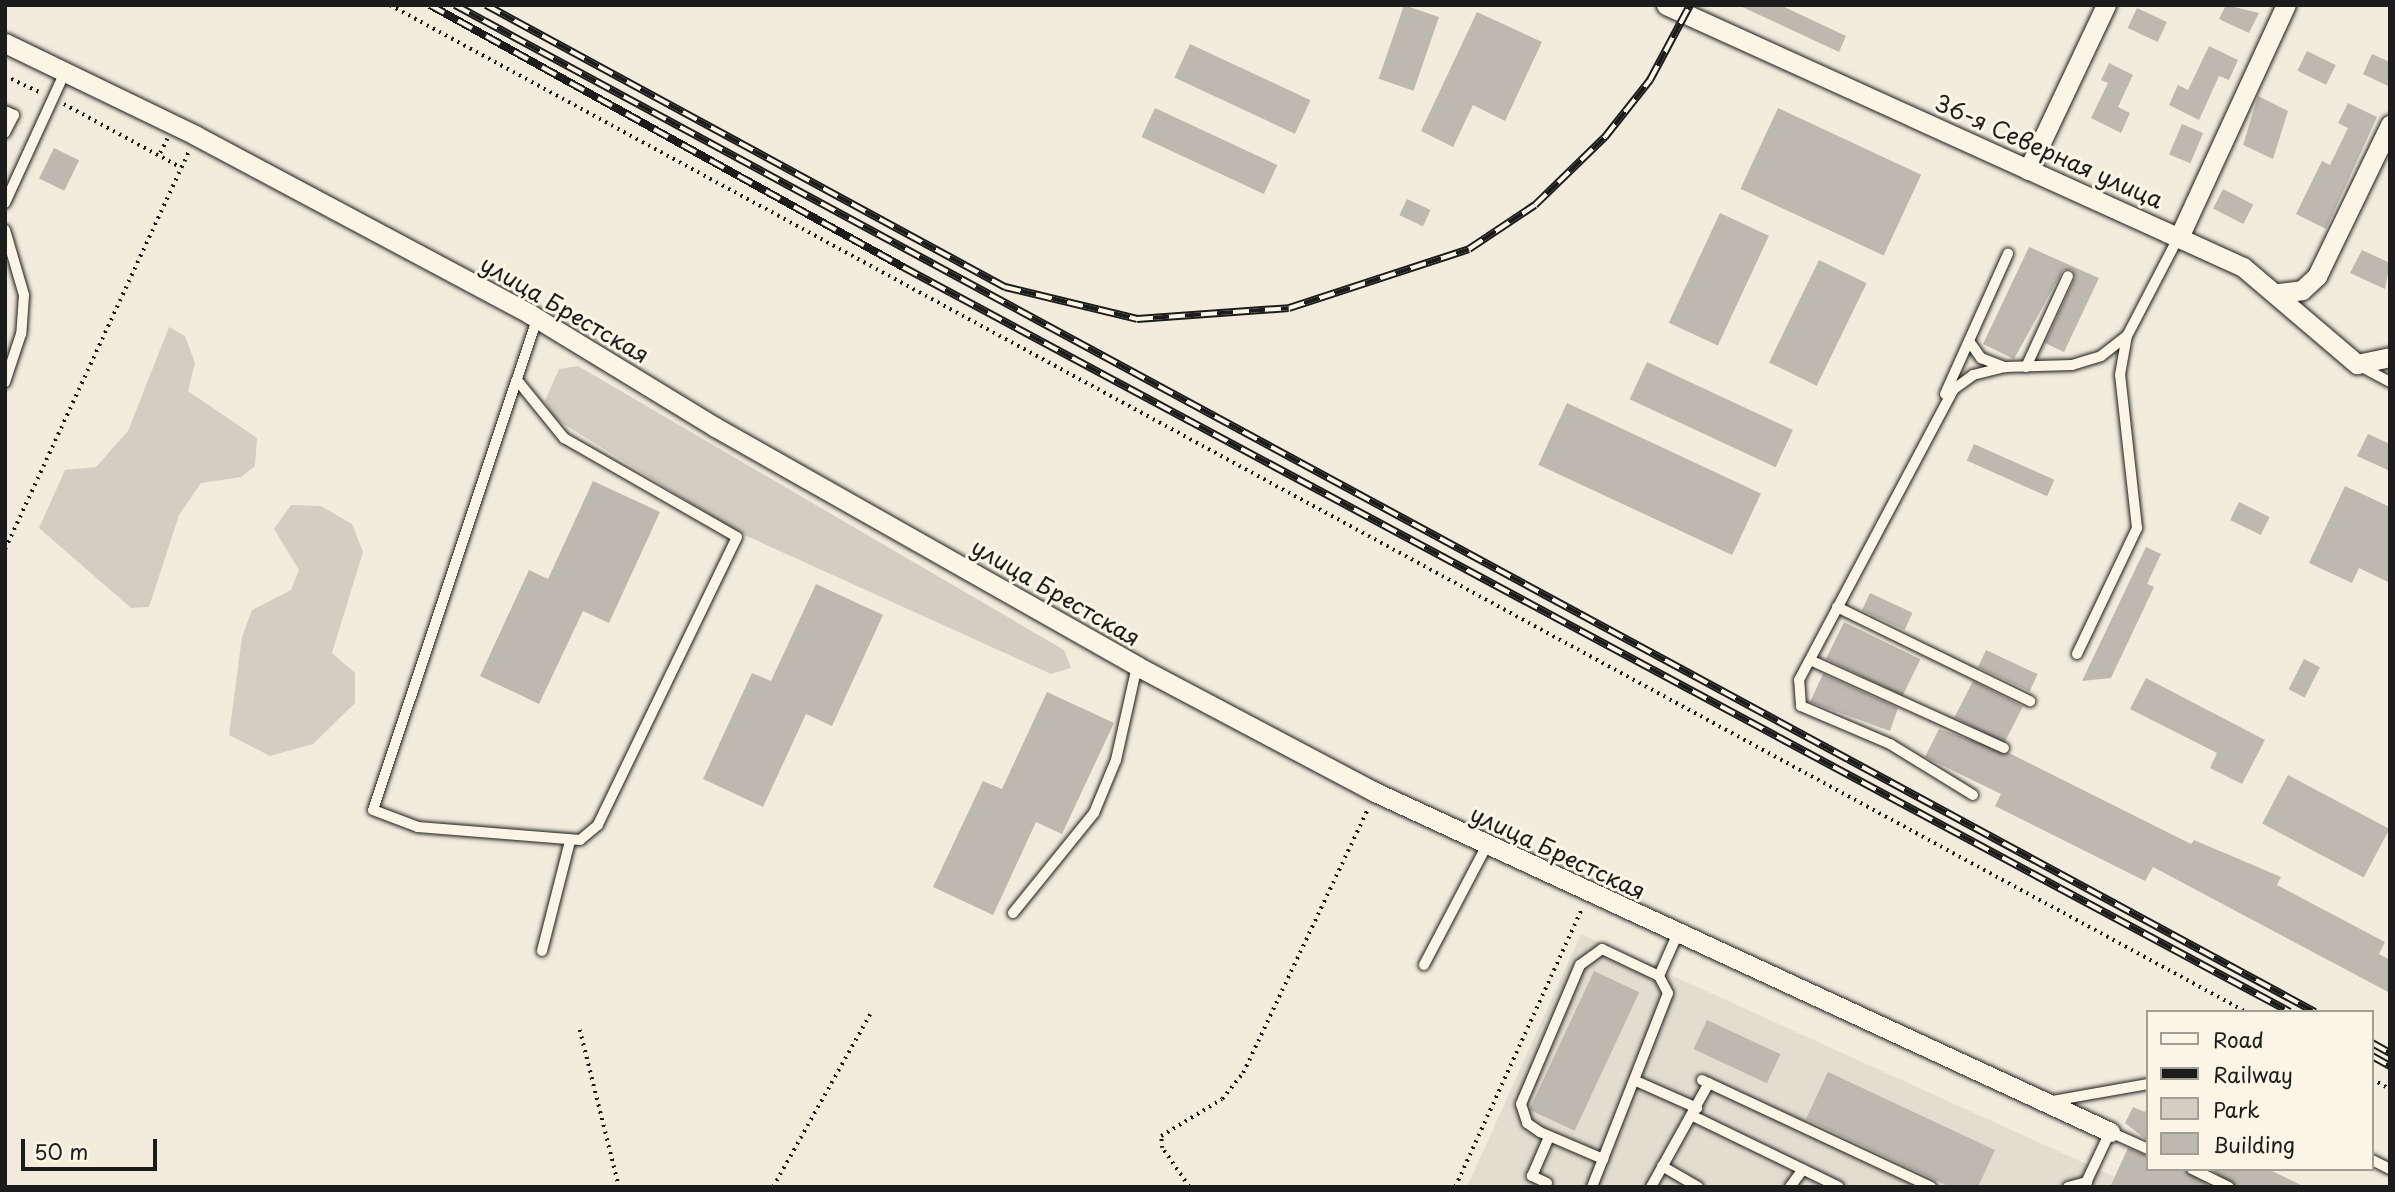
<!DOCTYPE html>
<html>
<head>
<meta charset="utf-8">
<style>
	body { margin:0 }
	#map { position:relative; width:2395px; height:1192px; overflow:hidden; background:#f3ecdd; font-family:"Playpen Sans",sans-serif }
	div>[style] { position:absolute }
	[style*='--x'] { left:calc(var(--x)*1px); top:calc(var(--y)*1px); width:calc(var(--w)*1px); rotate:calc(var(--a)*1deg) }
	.built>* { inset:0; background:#e3ddcf }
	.green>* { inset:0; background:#d3cec1 }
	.building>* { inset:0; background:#beb9ae; transform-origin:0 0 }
	.path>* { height:3.5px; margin-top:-1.75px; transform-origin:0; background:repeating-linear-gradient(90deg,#1c1c1c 0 2px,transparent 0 7px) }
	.roads { filter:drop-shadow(0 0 2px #1c1c1c) drop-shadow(0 0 2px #1c1c1c) }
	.service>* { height:10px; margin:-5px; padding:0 5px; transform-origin:5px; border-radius:5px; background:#fcf5e5 }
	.minor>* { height:19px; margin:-9.5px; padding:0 9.5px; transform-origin:9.5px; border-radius:9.5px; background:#fcf5e5 }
	.rail>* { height:8px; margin-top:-4px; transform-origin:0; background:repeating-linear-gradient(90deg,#fcf5e5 0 16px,#1c1c1c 0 32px); box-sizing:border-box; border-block:2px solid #1c1c1c }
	span { translate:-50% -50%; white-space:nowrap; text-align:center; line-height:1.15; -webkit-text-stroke:6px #fcf5e5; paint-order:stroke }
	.street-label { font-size:23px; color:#1c1c1c }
	.frame { position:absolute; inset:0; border:7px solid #1c1c1c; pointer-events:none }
	.legend { position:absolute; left:2146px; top:1010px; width:228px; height:161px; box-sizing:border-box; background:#fcf5e5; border:2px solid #a29e95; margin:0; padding:9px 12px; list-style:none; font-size:21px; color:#1c1c1c }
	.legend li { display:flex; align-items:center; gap:14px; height:35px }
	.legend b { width:35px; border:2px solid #a29e95 }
	.scale { position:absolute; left:21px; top:1139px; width:136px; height:32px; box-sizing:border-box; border:4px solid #1c1c1c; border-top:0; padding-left:9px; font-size:21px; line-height:24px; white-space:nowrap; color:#1c1c1c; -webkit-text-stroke:5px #fcf5e5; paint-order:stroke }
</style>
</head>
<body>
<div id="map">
	<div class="built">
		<div style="clip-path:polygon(1581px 934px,2137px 1187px,1467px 1187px)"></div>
	</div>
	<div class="green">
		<div style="clip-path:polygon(169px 327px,185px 336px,195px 363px,188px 391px,257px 438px,255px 466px,241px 477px,201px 483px,179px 515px,149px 607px,131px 608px,39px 528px,65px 470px,96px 467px,128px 431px)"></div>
		<div style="clip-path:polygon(578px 366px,1064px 650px,1071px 668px,1051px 674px,738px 532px,554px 418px,545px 401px,559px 369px)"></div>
		<div style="clip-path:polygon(291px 505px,321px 506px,352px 524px,363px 552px,332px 653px,355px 673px,355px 703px,313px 744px,270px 756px,229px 735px,242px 637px,252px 610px,291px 590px,299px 570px,274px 529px)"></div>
	</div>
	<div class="building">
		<div style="left:1404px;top:5px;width:37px;height:78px;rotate:19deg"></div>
		<div style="clip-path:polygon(1738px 5px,1780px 5px,1846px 36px,1839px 52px)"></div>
		<div style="clip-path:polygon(2226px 5px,2259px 13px,2249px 33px,2219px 19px)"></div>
		<div style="left:2137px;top:8px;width:33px;height:22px;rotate:25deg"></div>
		<div style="clip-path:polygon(1477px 12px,1542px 42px,1505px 121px,1473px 105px,1453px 147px,1421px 131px)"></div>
		<div style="left:1190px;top:44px;width:133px;height:37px;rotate:25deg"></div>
		<div style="clip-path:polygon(2209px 46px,2238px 60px,2229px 80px,2219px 76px,2199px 120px,2169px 105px,2178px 85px,2188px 90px)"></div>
		<div style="left:2307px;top:51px;width:32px;height:22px;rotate:26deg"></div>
		<div style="clip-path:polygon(2372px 54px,2390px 62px,2390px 87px,2363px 74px)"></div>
		<div style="clip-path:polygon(2109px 63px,2133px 75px,2118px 107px,2130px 113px,2121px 133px,2091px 118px,2108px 83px,2101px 80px)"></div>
		<div style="clip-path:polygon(2258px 96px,2288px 111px,2273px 159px,2243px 145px)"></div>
		<div style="clip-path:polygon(2348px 103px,2377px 117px,2326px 229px,2296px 214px,2322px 161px,2330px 165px,2348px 128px,2338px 123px)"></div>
		<div style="left:1155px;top:108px;width:135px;height:32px;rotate:25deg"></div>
		<div style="left:1778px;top:108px;width:158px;height:89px;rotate:25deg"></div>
		<div style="left:2182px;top:124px;width:23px;height:33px;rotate:23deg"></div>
		<div style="left:54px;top:148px;width:28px;height:34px;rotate:26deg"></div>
		<div style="left:2223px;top:189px;width:34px;height:22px;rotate:27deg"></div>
		<div style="left:1407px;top:199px;width:26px;height:18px;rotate:25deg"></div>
		<div style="left:1720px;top:213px;width:54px;height:121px;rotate:25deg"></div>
		<div style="clip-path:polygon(2029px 247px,2099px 278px,2064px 352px,2045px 343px,2075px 278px,2072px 270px,2063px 270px,2014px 359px,1983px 344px)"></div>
		<div style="clip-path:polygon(2362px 250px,2390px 263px,2385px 289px,2350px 273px)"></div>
		<div style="left:1819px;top:260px;width:53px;height:114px;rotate:26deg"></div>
		<div style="left:1647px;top:362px;width:161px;height:41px;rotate:25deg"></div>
		<div style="left:1567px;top:403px;width:214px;height:68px;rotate:25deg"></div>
		<div style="clip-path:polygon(2368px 434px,2390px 444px,2390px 471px,2357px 456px)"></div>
		<div style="left:1974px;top:444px;width:88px;height:18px;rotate:24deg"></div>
		<div style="clip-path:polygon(593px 481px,660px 512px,609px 623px,583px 611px,539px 704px,480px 676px,529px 570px,548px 579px)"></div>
		<div style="clip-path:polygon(2345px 486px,2390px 507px,2390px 583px,2359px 568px,2352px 583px,2309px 563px)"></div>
		<div style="left:2239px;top:502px;width:34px;height:20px;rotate:26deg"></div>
		<div style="clip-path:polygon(2146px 547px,2161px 554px,2147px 584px,2154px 587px,2111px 678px,2082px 681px)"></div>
		<div style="clip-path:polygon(816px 584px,883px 615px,832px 726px,806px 714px,763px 807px,703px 779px,752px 673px,771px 681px)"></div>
		<div style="left:1870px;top:593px;width:47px;height:19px;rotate:25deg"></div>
		<div style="left:1844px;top:622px;width:85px;height:41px;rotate:26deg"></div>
		<div style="left:1986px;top:650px;width:57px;height:19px;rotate:25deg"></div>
		<div style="left:2304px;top:659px;width:18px;height:34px;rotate:27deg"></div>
		<div style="clip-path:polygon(1823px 674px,1898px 708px,1890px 731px,1810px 702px)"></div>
		<div style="clip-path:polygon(2146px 678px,2265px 740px,2242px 784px,2210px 768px,2217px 753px,2130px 709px)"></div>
		<div style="left:1973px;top:681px;width:56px;height:41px;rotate:27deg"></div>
		<div style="clip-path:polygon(1047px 692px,1114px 723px,1062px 834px,1036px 822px,993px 915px,933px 887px,983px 781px,1002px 789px)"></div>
		<div style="clip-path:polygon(1939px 729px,2009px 753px,2191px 844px,2194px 840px,2281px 877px,2277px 885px,2385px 942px,2379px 954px,2390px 960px,2390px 993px,2153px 867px,2145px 881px,1995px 806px,2001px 794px,1925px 757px)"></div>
		<div style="left:2288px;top:775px;width:115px;height:55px;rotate:28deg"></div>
		<div style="left:1594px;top:971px;width:50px;height:153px;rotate:25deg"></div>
		<div style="left:1707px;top:1020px;width:81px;height:32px;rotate:25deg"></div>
		<div style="clip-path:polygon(1828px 1072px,1995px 1150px,1978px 1187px,1950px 1187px,1806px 1119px)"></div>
		<div style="clip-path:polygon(2148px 1104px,2148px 1141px,2125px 1123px,2133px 1107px,2145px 1112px)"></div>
		<div style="clip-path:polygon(2128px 1148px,2148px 1156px,2148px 1169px,2185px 1169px,2211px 1187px,2110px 1187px)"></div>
		<div style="clip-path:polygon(2210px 1169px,2268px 1169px,2305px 1187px,2236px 1187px)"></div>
	</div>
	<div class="path">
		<div style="--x:390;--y:5;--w:2112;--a:28.48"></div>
		<div style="--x:5;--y:76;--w:40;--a:25"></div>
		<div style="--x:64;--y:104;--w:132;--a:28.5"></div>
		<div style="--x:160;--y:153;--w:16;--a:-63"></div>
		<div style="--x:5;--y:549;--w:439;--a:-65.2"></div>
		<div style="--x:580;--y:1030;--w:162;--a:76"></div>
		<div style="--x:2372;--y:1079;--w:21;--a:29"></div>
		<div style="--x:773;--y:1187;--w:198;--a:-60.7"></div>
		<div style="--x:1189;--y:1187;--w:47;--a:-124.7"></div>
		<div style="--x:1162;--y:1148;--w:12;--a:-95"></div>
		<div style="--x:1161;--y:1136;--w:71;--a:-31.2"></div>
		<div style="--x:1222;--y:1099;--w:33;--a:-51"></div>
		<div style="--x:1243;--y:1073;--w:294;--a:-64.7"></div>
		<div style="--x:1455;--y:1187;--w:307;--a:-65.5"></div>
	</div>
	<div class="roads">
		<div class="service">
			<div style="--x:5;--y:111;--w:10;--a:24"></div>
			<div style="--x:14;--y:115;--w:20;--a:117"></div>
			<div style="--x:5;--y:203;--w:144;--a:-65.4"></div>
			<div style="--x:5;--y:230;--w:68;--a:73.7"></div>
			<div style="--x:24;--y:295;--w:39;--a:94"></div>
			<div style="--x:21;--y:334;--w:51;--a:108.4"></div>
			<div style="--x:1969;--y:341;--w:21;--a:55"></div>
			<div style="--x:1981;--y:358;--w:26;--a:21"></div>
			<div style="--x:2360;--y:366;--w:34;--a:28"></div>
			<div style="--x:2026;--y:367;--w:100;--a:-65.2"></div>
			<div style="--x:517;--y:380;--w:75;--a:51"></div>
			<div style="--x:564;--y:438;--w:199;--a:29.8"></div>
			<div style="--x:737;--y:537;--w:320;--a:115.8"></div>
			<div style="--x:598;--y:825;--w:23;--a:140"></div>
			<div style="--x:580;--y:840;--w:163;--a:-175.4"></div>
			<div style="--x:418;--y:827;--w:48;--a:-159.3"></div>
			<div style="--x:373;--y:810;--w:518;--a:-71.53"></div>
			<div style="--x:1945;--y:394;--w:154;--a:-65.8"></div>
			<div style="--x:1837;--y:607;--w:215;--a:26"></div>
			<div style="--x:2077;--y:654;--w:140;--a:-64.5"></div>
			<div style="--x:2137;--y:528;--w:154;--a:-96.3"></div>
			<div style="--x:2120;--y:375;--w:40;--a:-80"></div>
			<div style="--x:1810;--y:660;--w:213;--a:24.4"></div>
			<div style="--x:1973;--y:795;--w:97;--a:-148.4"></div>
			<div style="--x:1890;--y:744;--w:97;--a:-156.9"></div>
			<div style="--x:1801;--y:706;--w:26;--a:-94"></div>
			<div style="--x:1799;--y:680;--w:330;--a:-62"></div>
			<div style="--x:1954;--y:389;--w:24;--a:-36"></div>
			<div style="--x:1973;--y:375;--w:33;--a:-14"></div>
			<div style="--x:2005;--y:367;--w:67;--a:-1.7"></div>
			<div style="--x:2072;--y:365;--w:30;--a:-17"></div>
			<div style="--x:2101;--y:356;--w:33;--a:-38"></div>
			<div style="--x:2127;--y:336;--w:113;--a:-62.5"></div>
			<div style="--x:1013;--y:913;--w:129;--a:-51"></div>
			<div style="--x:1094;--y:813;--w:57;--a:-67.5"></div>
			<div style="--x:1116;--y:760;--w:96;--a:-77.4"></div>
			<div style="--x:542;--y:951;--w:114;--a:-75.7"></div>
			<div style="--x:1424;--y:965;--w:136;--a:-62.3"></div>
			<div style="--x:1659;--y:976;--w:45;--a:-66.3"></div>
			<div style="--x:1702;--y:1080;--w:253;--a:25"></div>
			<div style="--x:1636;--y:1081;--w:67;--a:23.9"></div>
			<div style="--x:2052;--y:1101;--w:97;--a:-10"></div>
			<div style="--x:1693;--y:1116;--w:162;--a:25.9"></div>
			<div style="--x:2372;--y:1160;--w:20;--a:27"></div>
			<div style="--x:1662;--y:1166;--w:42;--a:30.3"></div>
			<div style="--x:2192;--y:1169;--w:41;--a:25.9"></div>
			<div style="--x:1547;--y:1183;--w:17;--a:-155"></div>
			<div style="--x:1532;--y:1176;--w:43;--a:-66.4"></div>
			<div style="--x:1592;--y:1187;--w:208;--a:-68.6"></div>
			<div style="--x:1668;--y:993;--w:19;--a:-118"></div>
			<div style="--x:1659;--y:976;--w:63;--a:-154.7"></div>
			<div style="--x:1602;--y:949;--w:27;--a:144"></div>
			<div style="--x:1580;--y:965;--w:151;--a:113"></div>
			<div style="--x:1521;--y:1104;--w:20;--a:72"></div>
			<div style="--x:1527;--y:1123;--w:16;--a:35"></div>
			<div style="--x:1540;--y:1132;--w:69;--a:23.2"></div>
			<div style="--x:1651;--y:1187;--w:119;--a:-60.9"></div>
			<div style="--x:1790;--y:1187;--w:22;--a:-54"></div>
			<div style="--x:2068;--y:1187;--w:20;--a:-15"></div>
			<div style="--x:2084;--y:1187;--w:61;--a:-64.7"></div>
			<div style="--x:2110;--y:1132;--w:42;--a:24.1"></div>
		</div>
		<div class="minor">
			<div style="--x:1666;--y:5;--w:634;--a:24.42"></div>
			<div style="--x:2243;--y:267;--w:150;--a:40.4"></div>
			<div style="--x:2357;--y:364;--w:34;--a:-12"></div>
			<div style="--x:5;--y:43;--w:211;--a:25.8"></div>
			<div style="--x:195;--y:135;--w:380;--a:28.1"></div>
			<div style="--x:530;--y:314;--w:217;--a:31.4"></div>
			<div style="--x:715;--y:427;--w:485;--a:29.5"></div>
			<div style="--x:1137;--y:666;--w:269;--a:27.9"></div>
			<div style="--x:1375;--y:792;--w:810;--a:24.82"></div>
			<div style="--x:2028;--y:170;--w:183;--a:-64.7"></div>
			<div style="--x:2180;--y:235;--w:253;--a:-65.3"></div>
			<div style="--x:2279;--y:293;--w:23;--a:-7"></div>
			<div style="--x:2302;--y:290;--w:21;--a:-43"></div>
			<div style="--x:2317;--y:276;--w:168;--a:-64.2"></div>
		</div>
	</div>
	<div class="rail">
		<div style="--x:430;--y:5;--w:541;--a:28.98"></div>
		<div style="--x:903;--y:267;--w:1574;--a:28.24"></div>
		<div style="--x:455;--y:5;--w:2115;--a:28.43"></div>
		<div style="--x:486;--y:5;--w:591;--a:28.52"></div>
		<div style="--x:1005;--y:287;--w:136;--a:13.6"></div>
		<div style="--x:1137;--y:319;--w:152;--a:-4.1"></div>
		<div style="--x:1289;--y:308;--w:189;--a:-18.1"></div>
		<div style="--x:1469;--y:249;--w:79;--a:-33.7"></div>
		<div style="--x:1535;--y:205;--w:98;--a:-44.2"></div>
		<div style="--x:1605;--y:137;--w:73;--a:-51.7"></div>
		<div style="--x:1650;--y:80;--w:85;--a:-61.9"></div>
		<div style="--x:2372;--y:1043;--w:21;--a:29"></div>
		<div style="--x:2372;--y:1056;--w:21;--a:29"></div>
	</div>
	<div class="street-label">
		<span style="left:2049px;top:151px;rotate:24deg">36-я Северная улица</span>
		<span style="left:565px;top:309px;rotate:30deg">улица Брестская</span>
		<span style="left:1056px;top:592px;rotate:30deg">улица Брестская</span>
		<span style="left:1558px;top:852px;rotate:25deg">улица Брестская</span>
	</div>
	<div class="frame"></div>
	<ul class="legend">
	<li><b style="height:9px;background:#fcf5e5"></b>Road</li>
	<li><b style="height:9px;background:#1c1c1c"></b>Railway</li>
	<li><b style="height:19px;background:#d3cec1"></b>Park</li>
	<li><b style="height:19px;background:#beb9ae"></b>Building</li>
	</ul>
	<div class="scale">50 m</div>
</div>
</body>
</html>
